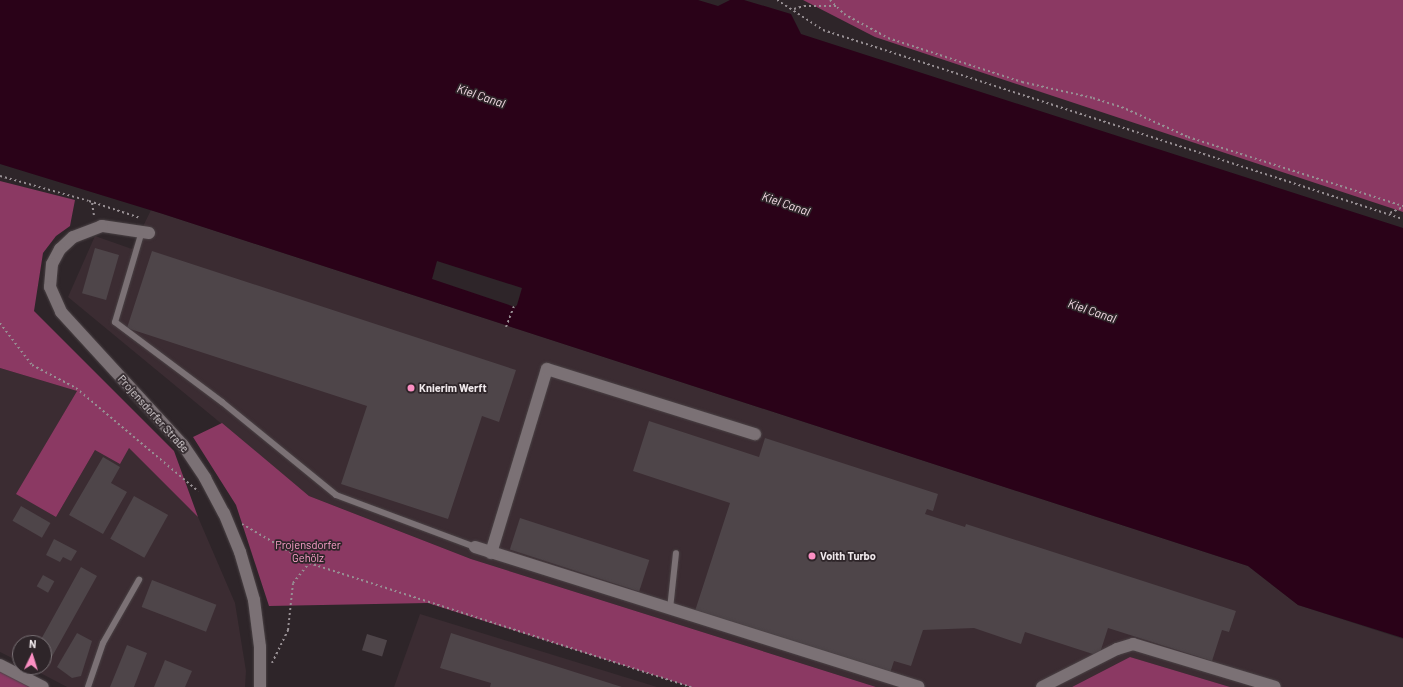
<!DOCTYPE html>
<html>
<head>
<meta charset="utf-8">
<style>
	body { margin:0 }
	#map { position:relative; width:1403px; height:687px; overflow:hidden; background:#2e2529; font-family:Barlow,sans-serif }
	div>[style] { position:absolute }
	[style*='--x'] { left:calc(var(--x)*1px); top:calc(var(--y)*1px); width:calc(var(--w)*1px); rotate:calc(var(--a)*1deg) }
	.built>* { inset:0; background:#3b2c32 }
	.forest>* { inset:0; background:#8b3963 }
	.water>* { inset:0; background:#2a0218 }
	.pier>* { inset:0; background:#2e2529 }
	.building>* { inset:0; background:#4e4549; transform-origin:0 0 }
	.path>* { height:2px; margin-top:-1px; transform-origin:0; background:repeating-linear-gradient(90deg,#978f93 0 2px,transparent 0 5px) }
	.roads { filter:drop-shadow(0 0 1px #4a4245) drop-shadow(0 0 1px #4a4245) }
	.lane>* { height:6px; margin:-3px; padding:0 3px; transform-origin:3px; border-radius:3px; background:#7b7175 }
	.street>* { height:12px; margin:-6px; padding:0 6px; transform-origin:6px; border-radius:6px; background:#7b7175 }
	.dots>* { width:11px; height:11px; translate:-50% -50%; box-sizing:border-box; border:2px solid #2e2529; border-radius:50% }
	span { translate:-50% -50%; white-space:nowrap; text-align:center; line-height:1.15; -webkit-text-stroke:3.5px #2e2529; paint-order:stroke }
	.poi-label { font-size:11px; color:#efe8eb; font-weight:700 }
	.left { translate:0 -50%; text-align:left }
	.street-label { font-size:11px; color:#efe8eb }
	.park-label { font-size:11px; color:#fca0ca }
	.water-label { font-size:12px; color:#f4dbe5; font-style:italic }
	.north { position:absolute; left:12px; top:635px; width:40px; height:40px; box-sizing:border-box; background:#2e2529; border:1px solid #7b7377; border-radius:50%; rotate:4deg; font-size:11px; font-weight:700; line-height:16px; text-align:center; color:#efe8eb }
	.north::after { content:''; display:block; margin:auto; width:14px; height:18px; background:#fc8fc3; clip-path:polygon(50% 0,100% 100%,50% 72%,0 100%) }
</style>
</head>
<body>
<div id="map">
	<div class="built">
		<div style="clip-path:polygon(151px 210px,1248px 566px,1298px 605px,1403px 639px,1403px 687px,1230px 687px,1130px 657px,1072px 687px,876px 687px,471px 559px,309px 496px,68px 297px,95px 236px,132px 249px)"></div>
		<div style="clip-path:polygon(0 368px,77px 391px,17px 494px,56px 517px,95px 450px,129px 448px,198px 517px,235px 603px,246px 671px,245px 687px,67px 687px,29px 667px,44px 667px,44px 643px,20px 643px,20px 662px,0 652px)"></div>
		<div style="clip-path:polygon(420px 614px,657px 687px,394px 687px)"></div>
	</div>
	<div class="forest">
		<div style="clip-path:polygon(803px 0,1403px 0,1403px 212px,875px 37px)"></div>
		<div style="clip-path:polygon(0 181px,75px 200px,70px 226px,56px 236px,43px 253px,34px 311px,174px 451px,198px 517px,129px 448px,120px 464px,95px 450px,56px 517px,16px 494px,77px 391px,0 368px)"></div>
		<div style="clip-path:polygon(222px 423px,309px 496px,471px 559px,876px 687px,691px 687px,428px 603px,269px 606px,236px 505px,193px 437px)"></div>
		<div style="clip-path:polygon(1130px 657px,1230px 687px,1072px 687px)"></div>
		<div style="clip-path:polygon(0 671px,31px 687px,0 687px)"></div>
	</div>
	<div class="water">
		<div style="clip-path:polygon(0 0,698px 0,718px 6px,730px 0,744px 0,791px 14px,801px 34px,1403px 228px,1403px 638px,1298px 605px,1248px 566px,163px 214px,0 164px)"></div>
	</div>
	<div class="pier">
		<div style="clip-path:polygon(437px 261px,522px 288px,517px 305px,515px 307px,432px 279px)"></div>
	</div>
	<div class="building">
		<div style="left:95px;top:248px;width:25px;height:47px;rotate:16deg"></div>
		<div style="clip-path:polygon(152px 251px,516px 370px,499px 422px,482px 416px,448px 519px,341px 484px,367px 406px,127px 328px)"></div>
		<div style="clip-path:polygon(649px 421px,759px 457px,765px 438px,938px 494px,933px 511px,927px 509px,925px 514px,965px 527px,966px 524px,1236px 611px,1229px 632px,1222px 630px,1212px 661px,1108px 628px,1099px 656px,1025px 632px,1021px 644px,974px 628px,923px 630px,911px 666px,894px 661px,890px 673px,695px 611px,730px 503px,633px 471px)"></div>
		<div style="clip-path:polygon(103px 457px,120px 467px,111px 483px,127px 492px,103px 534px,69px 515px)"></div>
		<div style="left:134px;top:496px;width:39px;height:49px;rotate:29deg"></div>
		<div style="left:21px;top:506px;width:34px;height:17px;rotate:30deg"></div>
		<div style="left:520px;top:518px;width:136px;height:33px;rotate:18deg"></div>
		<div style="clip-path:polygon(54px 539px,77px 551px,71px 561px,63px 557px,60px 562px,46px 555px)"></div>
		<div style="clip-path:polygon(81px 567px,97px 576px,49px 662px,44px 660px,44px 643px,39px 643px)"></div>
		<div style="left:43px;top:575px;width:13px;height:13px;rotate:29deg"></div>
		<div style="left:152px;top:580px;width:69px;height:29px;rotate:21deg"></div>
		<div style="clip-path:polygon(77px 633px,92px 641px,81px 676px,72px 678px,57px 667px)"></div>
		<div style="clip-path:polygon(451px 633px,622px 687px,490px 687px,491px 683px,440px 668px)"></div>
		<div style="left:367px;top:634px;width:21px;height:17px;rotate:17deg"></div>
		<div style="clip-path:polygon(127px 645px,147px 653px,134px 687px,110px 687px)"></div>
		<div style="clip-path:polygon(165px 660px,192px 671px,185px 687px,154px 687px)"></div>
	</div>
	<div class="path">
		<div style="--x:777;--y:0;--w:55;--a:33.1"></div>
		<div style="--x:823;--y:30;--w:610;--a:18.05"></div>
		<div style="--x:830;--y:0;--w:20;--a:45"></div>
		<div style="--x:844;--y:14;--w:50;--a:28.6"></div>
		<div style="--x:888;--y:38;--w:141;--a:18.2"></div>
		<div style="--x:1022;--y:82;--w:73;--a:12.7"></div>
		<div style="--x:1093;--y:98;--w:35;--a:18"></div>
		<div style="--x:1126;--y:109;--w:68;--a:24.3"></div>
		<div style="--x:1188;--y:137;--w:226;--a:17.8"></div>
		<div style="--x:794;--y:9;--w:10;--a:-17"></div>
		<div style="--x:804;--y:6;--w:32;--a:0"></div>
		<div style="--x:0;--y:176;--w:92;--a:15.7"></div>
		<div style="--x:89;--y:201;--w:54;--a:18.4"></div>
		<div style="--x:92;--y:203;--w:13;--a:81"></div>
		<div style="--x:1390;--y:213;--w:14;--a:-25"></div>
		<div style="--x:0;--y:323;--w:53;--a:52.7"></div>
		<div style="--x:32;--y:365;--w:50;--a:27.6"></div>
		<div style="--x:76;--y:388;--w:160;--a:40.2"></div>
		<div style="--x:506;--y:327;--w:22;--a:-69"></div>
		<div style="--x:242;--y:524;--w:78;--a:30.2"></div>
		<div style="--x:309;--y:563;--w:402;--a:18"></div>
		<div style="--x:272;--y:663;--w:37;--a:-64"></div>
		<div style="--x:288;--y:630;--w:47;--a:-83.9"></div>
		<div style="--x:293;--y:583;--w:26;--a:-51"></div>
	</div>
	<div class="roads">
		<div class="lane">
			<div style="--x:142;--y:231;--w:95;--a:106.5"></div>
			<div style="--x:115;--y:322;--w:134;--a:36.8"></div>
			<div style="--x:222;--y:402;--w:147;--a:39.2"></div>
			<div style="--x:336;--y:495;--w:148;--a:20.5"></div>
			<div style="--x:670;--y:609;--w:56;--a:-83.9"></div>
			<div style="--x:88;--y:687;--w:46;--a:-71.2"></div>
			<div style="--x:103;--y:643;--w:73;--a:-60.3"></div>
		</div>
		<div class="street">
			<div style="--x:149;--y:233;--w:48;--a:-171.5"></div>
			<div style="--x:102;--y:226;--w:31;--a:159"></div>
			<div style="--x:73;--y:237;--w:18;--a:137"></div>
			<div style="--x:60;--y:249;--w:17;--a:118"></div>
			<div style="--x:52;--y:264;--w:23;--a:95"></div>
			<div style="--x:50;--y:287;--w:27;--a:66"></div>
			<div style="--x:61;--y:312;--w:180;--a:47.5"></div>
			<div style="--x:183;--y:445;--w:40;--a:56"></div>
			<div style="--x:205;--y:478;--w:40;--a:62"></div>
			<div style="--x:224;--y:513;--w:42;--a:67.7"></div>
			<div style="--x:240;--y:552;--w:50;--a:73.7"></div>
			<div style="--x:254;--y:600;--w:47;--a:82.7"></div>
			<div style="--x:260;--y:647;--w:40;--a:90"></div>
			<div style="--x:475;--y:547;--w:465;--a:17.5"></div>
			<div style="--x:491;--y:553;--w:192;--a:-73.1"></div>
			<div style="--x:547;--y:369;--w:218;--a:17.4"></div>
			<div style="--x:0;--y:665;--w:48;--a:27.1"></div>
			<div style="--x:1042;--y:687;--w:84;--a:-26.9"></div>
			<div style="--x:1117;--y:649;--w:17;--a:-17"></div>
			<div style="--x:1133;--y:644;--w:148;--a:16.8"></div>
		</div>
	</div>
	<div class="dots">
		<div style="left:411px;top:388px;background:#fc8fc3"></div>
		<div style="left:812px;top:556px;background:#fc8fc3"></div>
	</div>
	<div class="poi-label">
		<span class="left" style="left:419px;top:388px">Knierim Werft</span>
		<span class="left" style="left:820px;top:556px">Voith Turbo</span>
	</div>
	<div class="street-label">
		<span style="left:153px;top:414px;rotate:48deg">Projensdorfer Straße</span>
	</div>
	<div class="park-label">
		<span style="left:308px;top:552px">Projensdorfer<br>Gehölz</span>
	</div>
	<div class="water-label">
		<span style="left:481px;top:96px;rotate:19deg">Kiel Canal</span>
		<span style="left:786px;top:204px;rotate:19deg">Kiel Canal</span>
		<span style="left:1092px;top:311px;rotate:19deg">Kiel Canal</span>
	</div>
	<div class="north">N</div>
</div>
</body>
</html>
